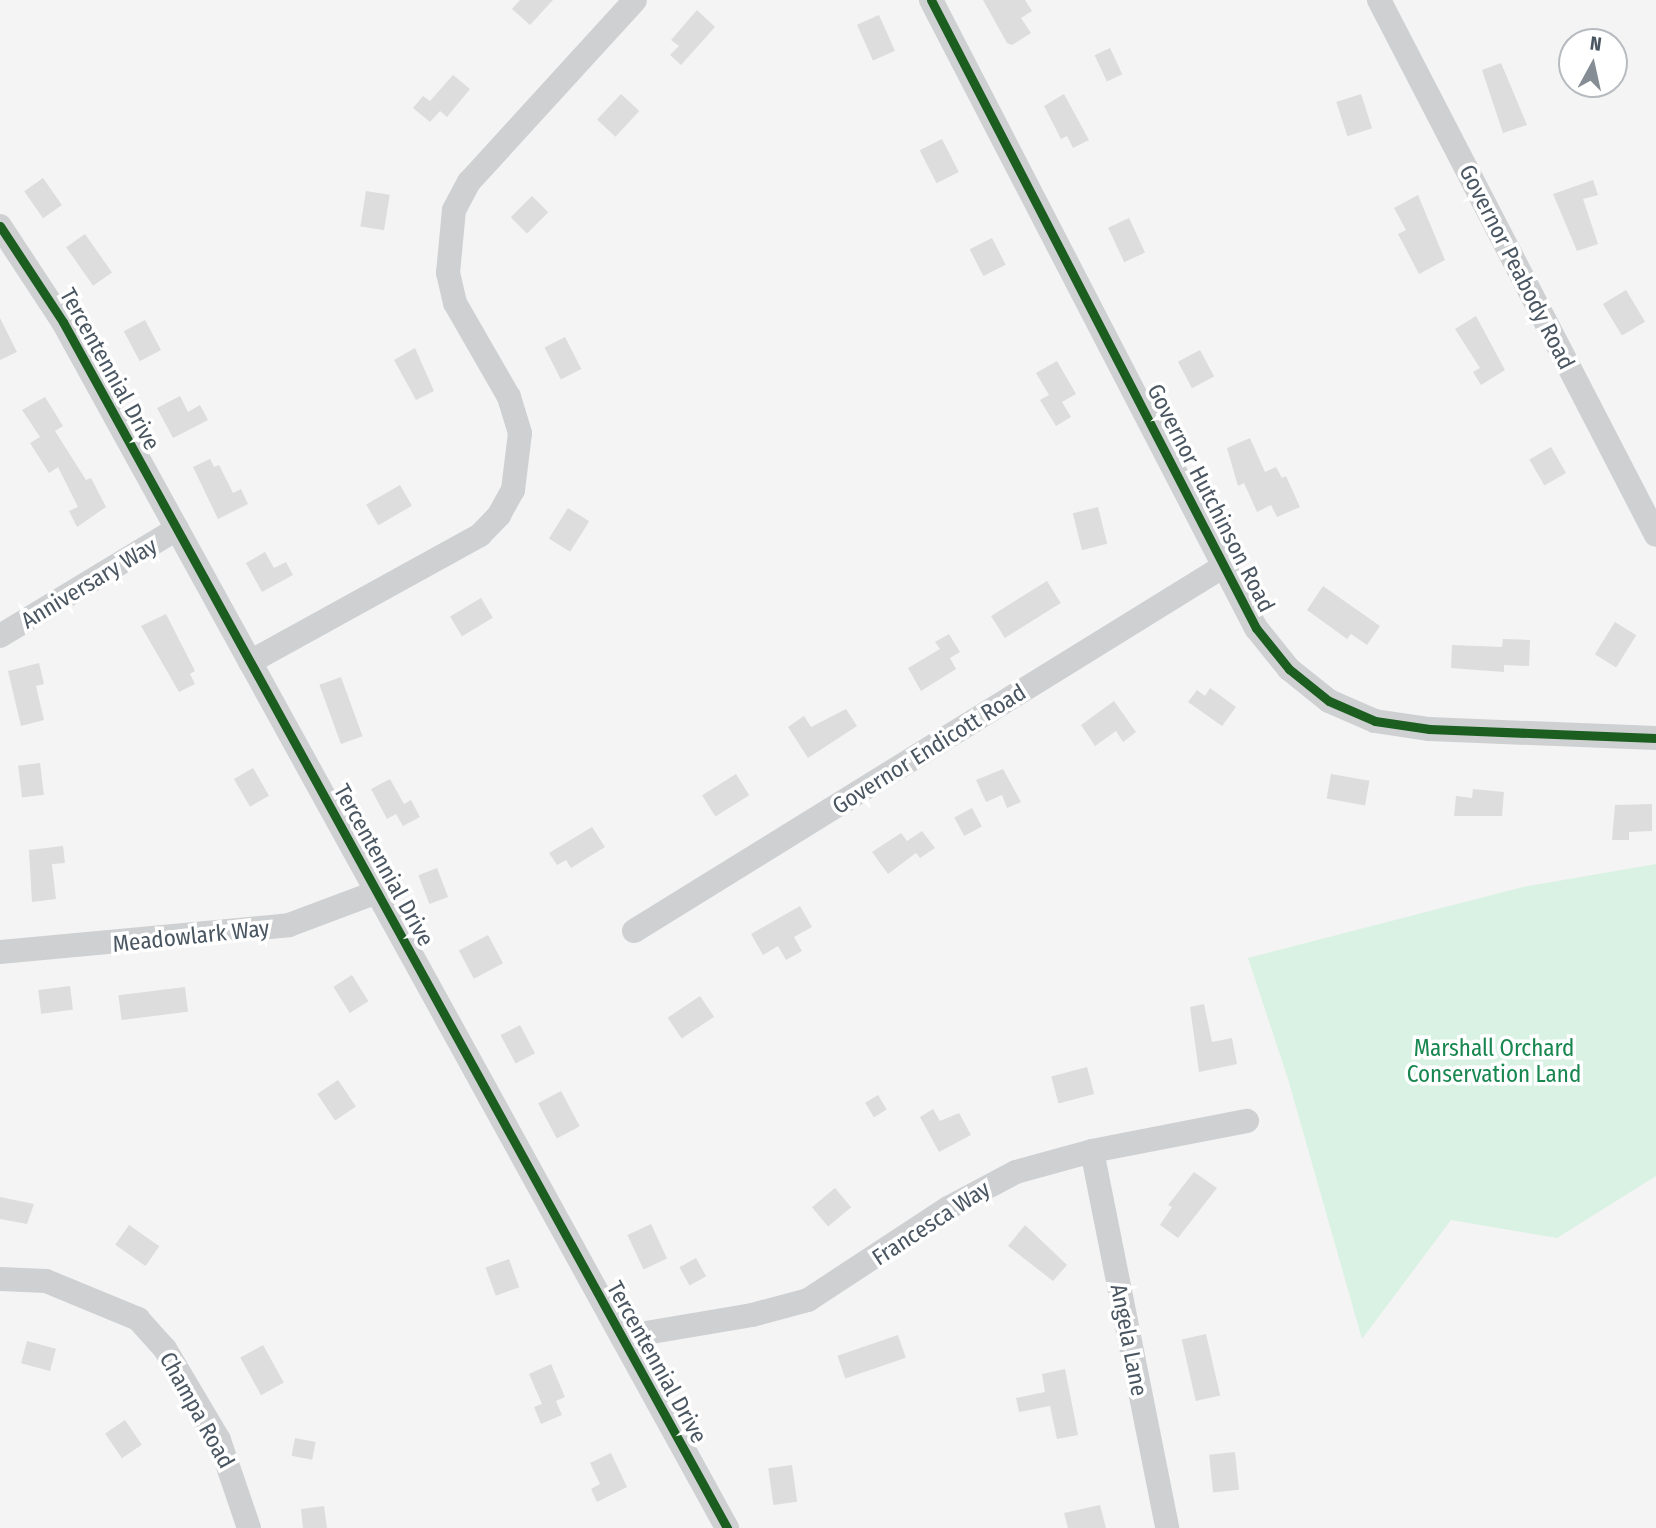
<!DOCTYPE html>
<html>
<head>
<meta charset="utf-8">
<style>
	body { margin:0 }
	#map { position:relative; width:1656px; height:1528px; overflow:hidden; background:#f4f4f4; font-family:"Fira Sans Condensed",sans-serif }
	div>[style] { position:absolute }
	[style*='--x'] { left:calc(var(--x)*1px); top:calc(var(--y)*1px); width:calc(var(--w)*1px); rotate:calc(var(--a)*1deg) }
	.green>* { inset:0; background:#d9f2e3 }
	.building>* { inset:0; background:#ddddde; transform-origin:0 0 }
	.minor>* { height:24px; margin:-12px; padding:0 12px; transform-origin:12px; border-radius:12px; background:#ced0d2 }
	.cycleway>* { height:9px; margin:-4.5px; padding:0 4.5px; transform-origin:4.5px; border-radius:4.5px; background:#1b5e20 }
	span { translate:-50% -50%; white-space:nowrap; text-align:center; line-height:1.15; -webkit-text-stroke:7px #fff; paint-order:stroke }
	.street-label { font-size:23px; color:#4a5661 }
	.park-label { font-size:23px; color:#17864f }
	.north { position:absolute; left:1558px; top:28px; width:70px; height:70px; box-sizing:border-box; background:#fff; border:2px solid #b7bbc0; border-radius:50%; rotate:8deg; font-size:19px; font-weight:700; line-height:28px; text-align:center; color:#4a5661 }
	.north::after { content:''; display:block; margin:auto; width:24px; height:32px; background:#868d94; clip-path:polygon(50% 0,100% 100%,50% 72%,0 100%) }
</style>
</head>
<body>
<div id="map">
	<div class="green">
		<div style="clip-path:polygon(1656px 864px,1656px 1176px,1557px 1238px,1451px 1220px,1362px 1339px,1288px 1079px,1248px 958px,1523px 887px)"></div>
	</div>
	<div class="building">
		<div style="clip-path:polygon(520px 0,553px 0,530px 25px,512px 9px)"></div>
		<div style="clip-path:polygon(983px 0,1025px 0,1032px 11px,1021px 18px,1031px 33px,1012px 45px,1007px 43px)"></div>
		<div style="clip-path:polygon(697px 10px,715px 27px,681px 65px,670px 55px,679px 46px,671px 40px)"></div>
		<div style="left:879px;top:15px;width:39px;height:24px;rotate:66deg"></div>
		<div style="left:1110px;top:48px;width:29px;height:17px;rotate:65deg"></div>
		<div style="clip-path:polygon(1501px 63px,1527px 125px,1503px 133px,1482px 70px)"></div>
		<div style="clip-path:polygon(453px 75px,470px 89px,447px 117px,440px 111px,430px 122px,413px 108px,423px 96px,430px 101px)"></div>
		<div style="left:621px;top:94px;width:25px;height:35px;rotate:43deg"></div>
		<div style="clip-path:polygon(1064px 94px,1089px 140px,1073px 148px,1067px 136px,1061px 139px,1044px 106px)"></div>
		<div style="left:1361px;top:94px;width:36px;height:26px;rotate:72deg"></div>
		<div style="left:942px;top:139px;width:37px;height:25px;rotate:63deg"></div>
		<div style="left:43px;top:178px;width:33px;height:23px;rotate:55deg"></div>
		<div style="clip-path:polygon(1593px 180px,1598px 195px,1583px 199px,1598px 244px,1577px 251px,1553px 194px)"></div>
		<div style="left:366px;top:191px;width:24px;height:36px;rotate:9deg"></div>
		<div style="clip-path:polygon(1418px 195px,1445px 260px,1419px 274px,1398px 234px,1406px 230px,1394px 208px)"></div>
		<div style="left:532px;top:196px;width:23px;height:30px;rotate:45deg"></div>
		<div style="left:1129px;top:218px;width:38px;height:23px;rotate:65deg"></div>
		<div style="left:85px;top:234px;width:47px;height:23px;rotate:55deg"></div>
		<div style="left:992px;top:238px;width:30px;height:25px;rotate:63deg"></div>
		<div style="left:1626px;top:290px;width:37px;height:27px;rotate:59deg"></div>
		<div style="clip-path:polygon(1476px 316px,1505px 370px,1481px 385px,1473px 372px,1480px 368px,1455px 329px)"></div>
		<div style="clip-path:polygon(0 318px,17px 352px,0 360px)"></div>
		<div style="left:145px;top:320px;width:34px;height:24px;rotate:62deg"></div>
		<div style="left:565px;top:337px;width:36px;height:23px;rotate:63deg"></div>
		<div style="clip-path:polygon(415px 348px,434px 391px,416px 400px,394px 360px)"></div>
		<div style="left:1200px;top:350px;width:30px;height:25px;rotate:62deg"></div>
		<div style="clip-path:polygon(1057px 361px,1076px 394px,1062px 402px,1071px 417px,1056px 426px,1040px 400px,1049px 395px,1036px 373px)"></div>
		<div style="clip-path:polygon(180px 396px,188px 412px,200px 405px,208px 420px,173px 438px,157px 408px)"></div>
		<div style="clip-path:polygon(45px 397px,63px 426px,55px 431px,86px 480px,91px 478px,106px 507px,77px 527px,69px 511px,78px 507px,58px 467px,49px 473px,30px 443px,40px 437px,22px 410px)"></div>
		<div style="clip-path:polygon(1250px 438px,1265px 472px,1276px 467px,1282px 478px,1286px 476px,1300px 507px,1277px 517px,1271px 505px,1257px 512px,1244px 483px,1238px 486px,1227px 448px)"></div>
		<div style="left:1551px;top:447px;width:30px;height:25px;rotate:60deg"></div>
		<div style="clip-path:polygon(210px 459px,214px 467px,219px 465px,233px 493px,241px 489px,248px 504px,218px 519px,193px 467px)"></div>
		<div style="left:400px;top:485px;width:24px;height:39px;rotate:60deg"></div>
		<div style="left:1098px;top:507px;width:38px;height:26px;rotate:76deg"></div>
		<div style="left:568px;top:508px;width:25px;height:36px;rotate:32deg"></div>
		<div style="clip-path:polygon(265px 552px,274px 568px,286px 562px,293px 575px,262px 592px,246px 563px)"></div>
		<div style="left:1047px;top:581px;width:26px;height:66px;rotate:58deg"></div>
		<div style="clip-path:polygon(1323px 586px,1380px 626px,1367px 645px,1351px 634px,1347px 639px,1307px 610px)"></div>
		<div style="left:481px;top:598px;width:23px;height:36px;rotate:59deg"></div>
		<div style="clip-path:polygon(166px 614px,195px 671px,190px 674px,195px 684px,179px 692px,141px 626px)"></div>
		<div style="left:1615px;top:622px;width:25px;height:38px;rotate:32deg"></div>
		<div style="clip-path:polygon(949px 634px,960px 652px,950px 658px,956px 669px,921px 691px,908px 668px,940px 649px,935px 642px)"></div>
		<div style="clip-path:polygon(1503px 639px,1530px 640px,1529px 666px,1504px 665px,1504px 672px,1451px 668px,1452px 645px,1502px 647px)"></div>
		<div style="clip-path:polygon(39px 663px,44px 684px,36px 686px,44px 720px,21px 726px,8px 671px)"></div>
		<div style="left:341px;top:677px;width:63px;height:23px;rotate:70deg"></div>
		<div style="clip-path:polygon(1210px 688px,1236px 707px,1222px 726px,1188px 702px,1197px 690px,1205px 696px)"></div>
		<div style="clip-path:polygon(1114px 701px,1136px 732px,1123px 742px,1116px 731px,1095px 746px,1081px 725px)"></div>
		<div style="clip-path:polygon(846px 709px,857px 726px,808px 758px,788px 727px,804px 716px,811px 727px)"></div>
		<div style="left:40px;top:763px;width:32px;height:22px;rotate:83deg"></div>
		<div style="left:253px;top:768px;width:32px;height:22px;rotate:60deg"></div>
		<div style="clip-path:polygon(1003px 769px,1021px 802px,1007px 808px,1002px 795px,986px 802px,976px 780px)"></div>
		<div style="left:736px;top:774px;width:25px;height:40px;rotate:58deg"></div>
		<div style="left:1331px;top:774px;width:39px;height:25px;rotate:10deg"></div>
		<div style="clip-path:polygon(390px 779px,404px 804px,411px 800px,420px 817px,403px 826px,396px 814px,387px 819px,371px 789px)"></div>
		<div style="clip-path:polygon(1473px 789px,1504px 792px,1502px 816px,1454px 816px,1456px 796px,1472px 798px)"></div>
		<div style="clip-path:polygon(1652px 804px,1652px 831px,1629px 832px,1629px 840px,1612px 840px,1615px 805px)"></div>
		<div style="left:972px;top:808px;width:21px;height:20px;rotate:62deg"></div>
		<div style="clip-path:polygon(592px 827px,605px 847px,571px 868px,566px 860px,557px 865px,549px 853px)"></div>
		<div style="clip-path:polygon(922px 831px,935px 848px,920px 858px,916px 853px,888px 874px,872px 852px,901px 833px,907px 841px)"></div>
		<div style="clip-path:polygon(63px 846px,65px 863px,52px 864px,56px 899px,32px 902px,29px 850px)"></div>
		<div style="left:437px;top:868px;width:31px;height:20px;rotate:69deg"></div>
		<div style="clip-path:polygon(800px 906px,812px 927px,794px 937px,802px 951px,786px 960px,778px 946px,763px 955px,751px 934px)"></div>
		<div style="left:488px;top:935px;width:32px;height:33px;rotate:62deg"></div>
		<div style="left:352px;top:975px;width:31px;height:22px;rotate:58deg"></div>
		<div style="left:70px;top:986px;width:24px;height:32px;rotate:83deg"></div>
		<div style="left:185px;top:987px;width:25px;height:67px;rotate:83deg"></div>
		<div style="left:700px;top:996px;width:25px;height:39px;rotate:56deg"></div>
		<div style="clip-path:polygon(1204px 1004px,1212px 1042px,1232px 1038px,1237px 1064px,1199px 1072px,1190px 1007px)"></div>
		<div style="left:520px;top:1025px;width:32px;height:22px;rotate:62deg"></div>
		<div style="left:1087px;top:1067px;width:28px;height:37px;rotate:75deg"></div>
		<div style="left:338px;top:1080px;width:32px;height:25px;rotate:56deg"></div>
		<div style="left:561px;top:1091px;width:40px;height:26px;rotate:62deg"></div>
		<div style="left:878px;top:1095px;width:17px;height:15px;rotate:59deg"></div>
		<div style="clip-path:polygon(933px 1109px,940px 1121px,959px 1113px,971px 1135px,939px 1152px,920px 1117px)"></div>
		<div style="clip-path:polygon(1194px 1172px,1217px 1188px,1178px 1238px,1160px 1225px,1172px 1207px,1168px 1205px)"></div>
		<div style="left:835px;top:1188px;width:25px;height:30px;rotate:50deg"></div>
		<div style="clip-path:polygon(0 1197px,34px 1204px,27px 1224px,0 1219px)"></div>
		<div style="left:651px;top:1224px;width:38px;height:26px;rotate:65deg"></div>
		<div style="left:129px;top:1225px;width:37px;height:24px;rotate:35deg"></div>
		<div style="clip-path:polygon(1025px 1225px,1067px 1265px,1053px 1281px,1008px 1246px)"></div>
		<div style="left:696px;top:1258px;width:21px;height:19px;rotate:61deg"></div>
		<div style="left:509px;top:1259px;width:30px;height:25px;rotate:70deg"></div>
		<div style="left:1206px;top:1334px;width:63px;height:25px;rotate:77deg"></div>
		<div style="left:898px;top:1335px;width:24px;height:64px;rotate:71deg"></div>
		<div style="left:27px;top:1341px;width:30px;height:23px;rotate:15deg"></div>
		<div style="left:263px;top:1345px;width:43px;height:26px;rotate:61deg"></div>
		<div style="clip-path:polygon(551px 1364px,565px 1397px,556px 1401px,562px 1415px,541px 1424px,534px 1407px,542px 1404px,529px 1374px)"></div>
		<div style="clip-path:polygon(1065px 1369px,1078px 1435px,1057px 1439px,1050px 1406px,1019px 1412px,1016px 1398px,1045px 1392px,1042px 1374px)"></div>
		<div style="left:125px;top:1420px;width:30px;height:24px;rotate:56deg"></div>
		<div style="left:295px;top:1438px;width:21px;height:18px;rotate:11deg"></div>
		<div style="left:1235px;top:1452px;width:38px;height:26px;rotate:84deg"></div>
		<div style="clip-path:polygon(611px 1453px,627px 1487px,597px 1502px,591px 1489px,600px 1484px,590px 1463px)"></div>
		<div style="left:792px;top:1465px;width:37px;height:24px;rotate:82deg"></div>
		<div style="clip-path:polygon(1100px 1505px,1106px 1528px,1068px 1528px,1064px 1513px)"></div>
		<div style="clip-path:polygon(324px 1506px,327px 1528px,303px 1528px,301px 1509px)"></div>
	</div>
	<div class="minor">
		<div style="--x:931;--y:0;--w:707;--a:62.64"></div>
		<div style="--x:1256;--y:628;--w:53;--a:51.2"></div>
		<div style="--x:1289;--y:669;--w:51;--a:38.7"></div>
		<div style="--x:1329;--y:701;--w:50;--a:23.5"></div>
		<div style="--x:1375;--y:721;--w:55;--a:8.4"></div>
		<div style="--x:1429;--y:729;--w:227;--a:2.3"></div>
		<div style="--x:1379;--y:0;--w:602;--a:62.63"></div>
		<div style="--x:0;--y:226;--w:115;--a:56.7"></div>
		<div style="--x:63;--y:322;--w:1377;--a:61.16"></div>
		<div style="--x:0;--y:636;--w:207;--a:-31.2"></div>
		<div style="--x:250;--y:662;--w:263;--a:-28.9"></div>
		<div style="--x:480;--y:535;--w:28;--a:-46"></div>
		<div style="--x:499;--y:515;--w:29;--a:-61"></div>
		<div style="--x:513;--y:490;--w:57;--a:-83"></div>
		<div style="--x:520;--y:433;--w:38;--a:-107"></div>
		<div style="--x:509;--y:397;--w:108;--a:-119.9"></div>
		<div style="--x:455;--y:303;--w:31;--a:-103"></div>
		<div style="--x:448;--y:273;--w:63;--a:-84.6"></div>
		<div style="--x:454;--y:210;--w:32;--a:-62"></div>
		<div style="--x:469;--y:182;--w:246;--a:-47.6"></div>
		<div style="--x:634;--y:931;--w:694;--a:-31.74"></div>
		<div style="--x:0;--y:952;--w:290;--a:-5.3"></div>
		<div style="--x:289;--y:925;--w:94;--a:-20.6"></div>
		<div style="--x:1092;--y:1151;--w:384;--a:78.7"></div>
		<div style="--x:0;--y:1279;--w:46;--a:2.5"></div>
		<div style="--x:46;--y:1281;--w:100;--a:22.4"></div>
		<div style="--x:138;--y:1319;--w:40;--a:48"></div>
		<div style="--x:165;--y:1349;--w:106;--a:59.3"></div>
		<div style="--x:219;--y:1440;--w:93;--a:71.2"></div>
		<div style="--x:622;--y:1337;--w:132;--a:-9.6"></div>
		<div style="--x:752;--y:1315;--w:58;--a:-15"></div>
		<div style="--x:808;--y:1300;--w:168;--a:-33.3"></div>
		<div style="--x:948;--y:1208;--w:77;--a:-27.9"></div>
		<div style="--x:1016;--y:1172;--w:79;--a:-15.4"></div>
		<div style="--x:1092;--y:1151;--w:158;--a:-11"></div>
	</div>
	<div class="cycleway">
		<div style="--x:931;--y:0;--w:707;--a:62.64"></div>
		<div style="--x:1256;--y:628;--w:53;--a:51.2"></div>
		<div style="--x:1289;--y:669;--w:51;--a:38.7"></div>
		<div style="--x:1329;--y:701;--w:50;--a:23.5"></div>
		<div style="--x:1375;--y:721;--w:55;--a:8.4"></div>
		<div style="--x:1429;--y:729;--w:227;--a:2.3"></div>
		<div style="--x:0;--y:226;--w:115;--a:56.7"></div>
		<div style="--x:63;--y:322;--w:1377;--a:61.16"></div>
	</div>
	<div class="street-label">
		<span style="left:1517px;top:267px;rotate:63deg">Governor Peabody Road</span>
		<span style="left:110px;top:369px;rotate:61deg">Tercentennial Drive</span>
		<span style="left:1211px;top:498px;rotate:63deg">Governor Hutchinson Road</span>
		<span style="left:89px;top:583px;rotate:-31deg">Anniversary Way</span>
		<span style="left:929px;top:749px;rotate:-32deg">Governor Endicott Road</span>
		<span style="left:384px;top:865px;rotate:61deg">Tercentennial Drive</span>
		<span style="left:191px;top:936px;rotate:-6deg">Meadowlark Way</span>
		<span style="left:931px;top:1223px;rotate:-33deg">Francesca Way</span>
		<span style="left:1129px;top:1340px;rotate:79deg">Angela Lane</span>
		<span style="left:657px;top:1362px;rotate:61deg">Tercentennial Drive</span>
		<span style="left:197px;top:1410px;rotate:61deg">Champa Road</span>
	</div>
	<div class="park-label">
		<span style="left:1494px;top:1061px">Marshall Orchard<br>Conservation Land</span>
	</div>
	<div class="north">N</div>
</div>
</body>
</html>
